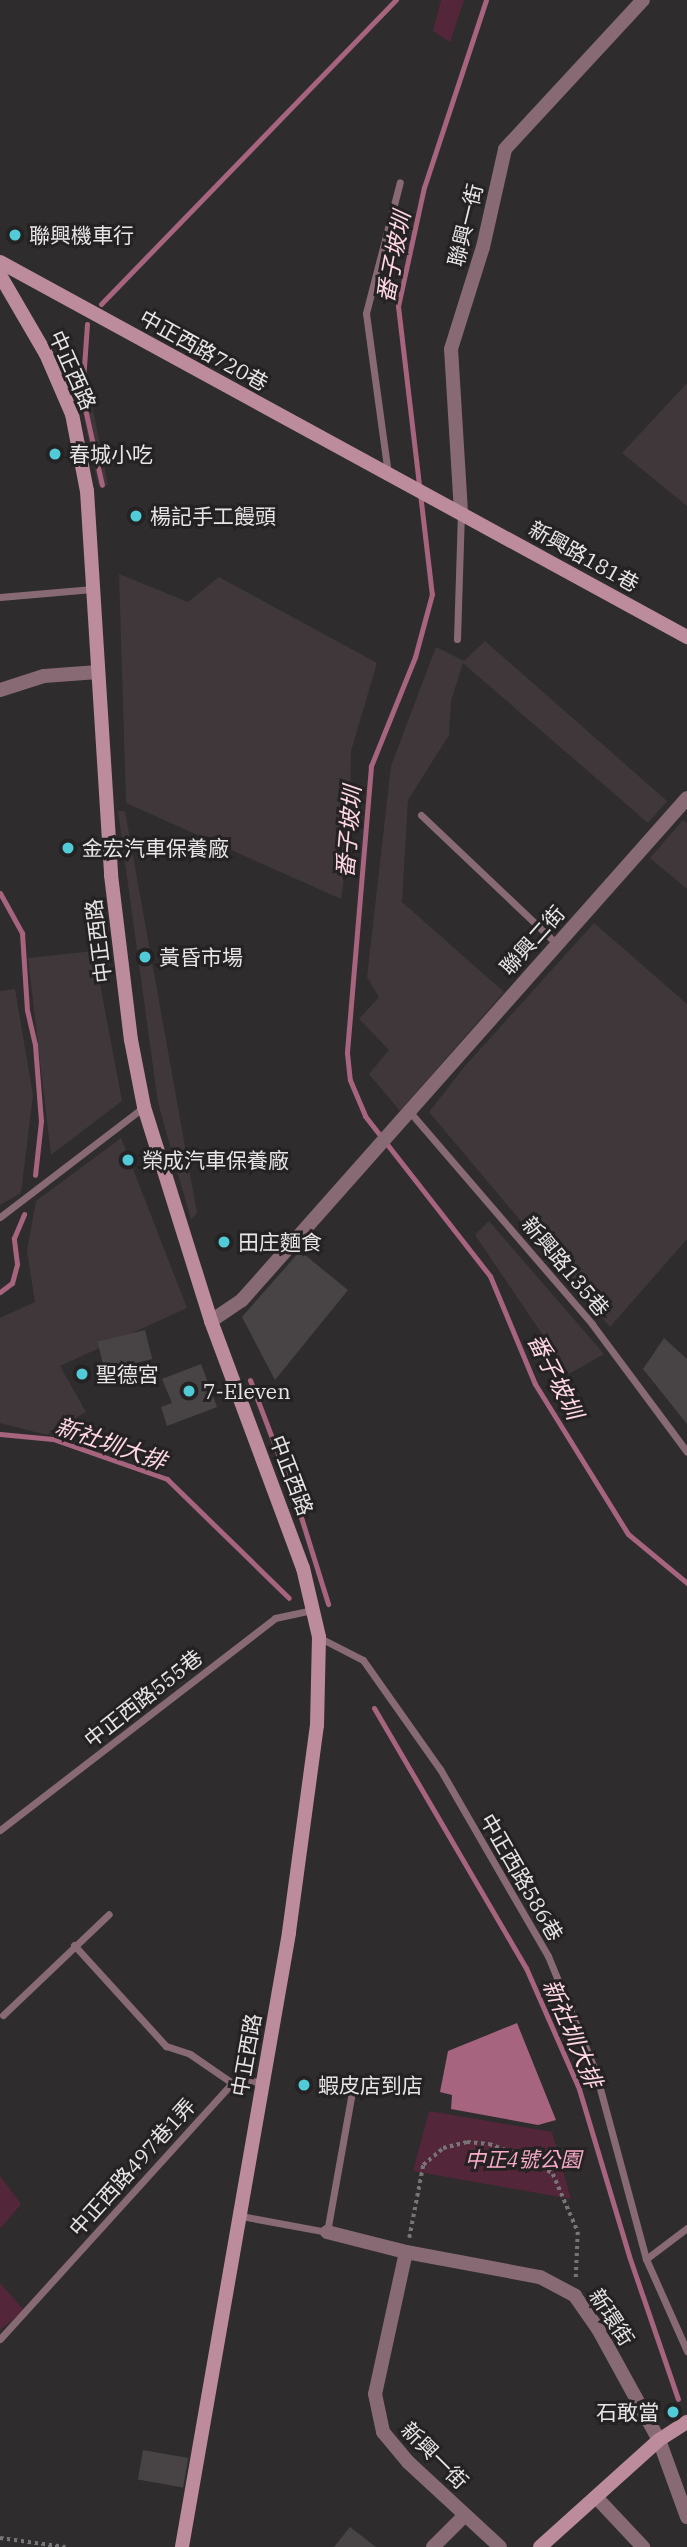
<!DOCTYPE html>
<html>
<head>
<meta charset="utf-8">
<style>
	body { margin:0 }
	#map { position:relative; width:687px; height:2547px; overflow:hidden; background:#2f2c2d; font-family:"IBM Plex Serif","Noto Sans TC",serif }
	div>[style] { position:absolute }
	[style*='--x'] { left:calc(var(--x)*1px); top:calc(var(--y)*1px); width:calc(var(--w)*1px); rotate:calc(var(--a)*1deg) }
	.built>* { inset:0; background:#3f373a }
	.green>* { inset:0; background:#542639 }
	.water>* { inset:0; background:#a7647e }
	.stream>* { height:5px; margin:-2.5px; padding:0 2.5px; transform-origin:2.5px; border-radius:2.5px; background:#a7647e }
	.building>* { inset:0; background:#484446; transform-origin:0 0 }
	.path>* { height:3.5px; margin-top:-1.75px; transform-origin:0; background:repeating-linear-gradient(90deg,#777576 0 3.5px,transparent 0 7px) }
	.lane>* { height:7px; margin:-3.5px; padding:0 3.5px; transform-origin:3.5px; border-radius:3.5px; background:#886a75 }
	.street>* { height:14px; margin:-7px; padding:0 7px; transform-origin:7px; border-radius:7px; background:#886a75 }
	.secondary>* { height:14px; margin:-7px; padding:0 7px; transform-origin:7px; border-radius:7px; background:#bc8c9d }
	.dots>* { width:19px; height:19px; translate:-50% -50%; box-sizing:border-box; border:4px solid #252223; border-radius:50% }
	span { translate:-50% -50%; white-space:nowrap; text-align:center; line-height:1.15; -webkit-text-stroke:6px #252223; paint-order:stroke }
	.street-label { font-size:21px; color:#e7e5e6 }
	.poi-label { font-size:21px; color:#e7e5e6 }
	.left { translate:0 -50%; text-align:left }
	.right { translate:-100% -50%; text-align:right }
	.park-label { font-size:21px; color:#f8abc8; font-style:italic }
	.water-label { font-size:23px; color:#ffd6e4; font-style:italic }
</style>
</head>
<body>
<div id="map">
	<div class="built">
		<div style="clip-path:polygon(687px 383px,687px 506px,622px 453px)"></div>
		<div style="clip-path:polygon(91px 400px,108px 485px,98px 485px,83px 413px)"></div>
		<div style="clip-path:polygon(119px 574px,188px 602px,219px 577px,377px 663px,351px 751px,349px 844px,341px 899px,126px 803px)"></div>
		<div style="clip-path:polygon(485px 641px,667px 801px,648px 823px,463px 663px,451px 701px,449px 735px,408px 800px,402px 902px,504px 992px,400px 1111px,369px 1074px,389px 1050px,359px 1019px,379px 997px,367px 977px,391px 766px,436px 647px,464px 661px)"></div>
		<div style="clip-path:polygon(118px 811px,125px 811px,197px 1213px,191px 1220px,158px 1103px)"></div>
		<div style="clip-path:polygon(683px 820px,687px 823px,687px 889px,650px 858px)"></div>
		<div style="clip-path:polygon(594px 923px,687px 1004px,687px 1239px,610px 1327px,429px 1112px,465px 1066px)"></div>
		<div style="clip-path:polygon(94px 951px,122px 1101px,51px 1155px,28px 958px)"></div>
		<div style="clip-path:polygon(15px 989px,33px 1095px,21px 1193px,0 1205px,0 991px)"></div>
		<div style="clip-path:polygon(121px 1138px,187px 1308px,60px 1366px,86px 1412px,47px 1435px,0 1423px,0 1318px,35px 1302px,27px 1251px,36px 1201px)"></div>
		<div style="clip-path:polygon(489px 1221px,604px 1354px,569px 1374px,475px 1235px)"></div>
	</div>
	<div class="green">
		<div style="clip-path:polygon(441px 0,464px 0,450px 42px,433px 31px)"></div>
		<div style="clip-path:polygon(429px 2111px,552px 2132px,571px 2199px,413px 2171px)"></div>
		<div style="clip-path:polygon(0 2176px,21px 2204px,0 2229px)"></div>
		<div style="clip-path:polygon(0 2283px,24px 2310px,0 2330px)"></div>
	</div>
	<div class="water">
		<div style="clip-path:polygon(517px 2023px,556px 2120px,538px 2125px,451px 2109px,452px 2095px,440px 2092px,448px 2051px)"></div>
	</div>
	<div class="stream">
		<div style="--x:486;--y:0;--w:197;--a:108.3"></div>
		<div style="--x:424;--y:187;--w:122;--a:102.3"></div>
		<div style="--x:398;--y:306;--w:290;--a:83.3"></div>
		<div style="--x:432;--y:594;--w:65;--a:105.1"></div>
		<div style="--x:415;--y:657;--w:118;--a:112"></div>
		<div style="--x:371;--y:766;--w:288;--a:94.8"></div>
		<div style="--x:347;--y:1053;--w:27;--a:84"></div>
		<div style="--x:350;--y:1080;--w:39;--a:67"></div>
		<div style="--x:365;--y:1116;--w:203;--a:52"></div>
		<div style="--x:490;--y:1276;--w:117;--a:67.4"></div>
		<div style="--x:535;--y:1384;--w:176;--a:58.2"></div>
		<div style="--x:628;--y:1534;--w:77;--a:39.7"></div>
		<div style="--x:101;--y:304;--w:424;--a:-45.9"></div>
		<div style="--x:87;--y:324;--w:71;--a:94"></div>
		<div style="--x:82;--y:395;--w:92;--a:77.5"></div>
		<div style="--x:0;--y:893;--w:46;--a:61.2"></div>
		<div style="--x:22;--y:933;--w:77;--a:86.3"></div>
		<div style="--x:27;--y:1010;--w:36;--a:77"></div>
		<div style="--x:35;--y:1045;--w:76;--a:85.5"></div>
		<div style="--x:41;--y:1121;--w:54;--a:96.3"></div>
		<div style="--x:0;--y:1292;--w:15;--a:-37"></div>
		<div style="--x:12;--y:1283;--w:20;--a:-75"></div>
		<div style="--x:17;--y:1264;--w:26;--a:-97"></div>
		<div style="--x:14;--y:1238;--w:26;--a:-67"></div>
		<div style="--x:250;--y:1380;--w:129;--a:69.2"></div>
		<div style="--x:296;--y:1501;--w:108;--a:72.7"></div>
		<div style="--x:0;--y:1434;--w:53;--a:5.4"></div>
		<div style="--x:53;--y:1439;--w:121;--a:19.3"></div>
		<div style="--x:167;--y:1479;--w:170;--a:44.3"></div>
		<div style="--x:374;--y:1708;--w:301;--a:59.7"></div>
		<div style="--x:526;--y:1968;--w:132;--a:66.3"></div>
		<div style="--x:579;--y:2089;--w:174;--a:73.3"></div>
		<div style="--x:629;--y:2256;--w:151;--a:71.1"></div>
	</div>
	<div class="building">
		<div style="clip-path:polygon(300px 1251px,348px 1290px,275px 1380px,242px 1317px)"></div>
		<div style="left:145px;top:1330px;width:30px;height:49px;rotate:76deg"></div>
		<div style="clip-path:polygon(664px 1338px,687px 1359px,687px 1424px,643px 1369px)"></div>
		<div style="clip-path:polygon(201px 1364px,217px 1407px,167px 1426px,161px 1407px,172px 1403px,162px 1379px)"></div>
		<div style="left:143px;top:2450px;width:46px;height:30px;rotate:10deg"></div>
		<div style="clip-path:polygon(350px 2527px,376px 2547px,334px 2547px)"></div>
	</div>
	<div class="path">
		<div style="--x:409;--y:2238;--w:74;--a:-79.1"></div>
		<div style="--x:423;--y:2165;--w:26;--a:-40"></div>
		<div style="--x:443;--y:2148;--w:25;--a:-14"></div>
		<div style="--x:467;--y:2142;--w:22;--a:5"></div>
		<div style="--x:489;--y:2144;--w:44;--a:20.1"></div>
		<div style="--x:530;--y:2159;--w:27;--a:33"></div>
		<div style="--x:553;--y:2174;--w:63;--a:66.7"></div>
		<div style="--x:578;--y:2232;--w:46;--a:92.5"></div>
		<div style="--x:0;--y:2538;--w:66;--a:7.9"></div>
	</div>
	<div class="lane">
		<div style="--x:388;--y:474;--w:162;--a:-97.8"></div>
		<div style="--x:366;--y:313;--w:135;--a:-75.5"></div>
		<div style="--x:0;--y:597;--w:93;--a:-4.9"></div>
		<div style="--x:457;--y:639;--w:126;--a:-88.2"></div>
		<div style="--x:421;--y:815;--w:187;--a:43.5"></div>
		<div style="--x:409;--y:1111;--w:281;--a:49.3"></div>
		<div style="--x:592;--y:1324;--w:159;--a:53.4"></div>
		<div style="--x:0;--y:1217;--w:181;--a:-37.4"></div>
		<div style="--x:320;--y:1638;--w:48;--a:27.1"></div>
		<div style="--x:363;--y:1660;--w:133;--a:54.8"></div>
		<div style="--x:440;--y:1769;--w:216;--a:60"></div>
		<div style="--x:548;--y:1956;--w:123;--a:67.6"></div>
		<div style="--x:595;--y:2070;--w:196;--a:74.9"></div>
		<div style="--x:646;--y:2259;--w:101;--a:66"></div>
		<div style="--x:0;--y:1830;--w:347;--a:-37.6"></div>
		<div style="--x:275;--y:1618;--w:40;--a:-12"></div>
		<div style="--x:74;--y:1945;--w:137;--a:47.7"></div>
		<div style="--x:166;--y:2046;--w:25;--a:18"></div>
		<div style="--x:190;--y:2054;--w:51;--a:34.6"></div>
		<div style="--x:232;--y:2083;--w:31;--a:-4"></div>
		<div style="--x:3;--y:2015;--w:146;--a:-43.6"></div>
		<div style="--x:241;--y:2216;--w:87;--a:10.5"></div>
		<div style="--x:327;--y:2232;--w:148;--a:-79.9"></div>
		<div style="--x:646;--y:2259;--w:51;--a:-37.1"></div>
		<div style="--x:0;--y:2339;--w:345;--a:-47.8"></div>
	</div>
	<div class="street">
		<div style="--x:461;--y:512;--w:163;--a:-93.5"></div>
		<div style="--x:451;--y:349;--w:107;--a:-72.6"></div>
		<div style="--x:483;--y:247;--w:100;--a:-77.3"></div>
		<div style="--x:505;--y:149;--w:203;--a:-47.2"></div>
		<div style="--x:0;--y:690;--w:46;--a:-17.7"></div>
		<div style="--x:44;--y:676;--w:54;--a:-4.2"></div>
		<div style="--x:211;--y:1321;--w:37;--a:-34"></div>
		<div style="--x:242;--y:1300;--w:671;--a:-48.44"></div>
		<div style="--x:327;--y:2232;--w:81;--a:14.2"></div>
		<div style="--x:406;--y:2252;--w:136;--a:10.6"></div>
		<div style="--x:540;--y:2277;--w:40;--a:28"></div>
		<div style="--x:575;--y:2296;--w:40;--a:55.1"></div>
		<div style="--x:598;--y:2329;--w:127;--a:61.2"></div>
		<div style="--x:659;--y:2440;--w:82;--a:70"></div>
		<div style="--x:406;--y:2252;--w:145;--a:102.3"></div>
		<div style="--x:375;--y:2394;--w:39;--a:78"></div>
		<div style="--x:383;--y:2432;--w:39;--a:50"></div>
		<div style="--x:408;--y:2462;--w:125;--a:42.7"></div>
		<div style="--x:596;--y:2497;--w:69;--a:46.8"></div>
		<div style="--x:433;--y:2547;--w:45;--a:-45"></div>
	</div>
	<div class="secondary">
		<div style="--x:0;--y:262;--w:783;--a:28.63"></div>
		<div style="--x:0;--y:275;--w:91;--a:59.8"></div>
		<div style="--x:46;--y:354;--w:65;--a:66.6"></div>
		<div style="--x:72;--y:414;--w:78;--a:79"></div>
		<div style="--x:87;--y:491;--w:385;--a:86.4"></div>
		<div style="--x:111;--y:875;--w:166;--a:83.1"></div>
		<div style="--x:131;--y:1040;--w:68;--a:79"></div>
		<div style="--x:144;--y:1107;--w:224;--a:72.6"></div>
		<div style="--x:211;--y:1321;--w:264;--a:69.6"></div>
		<div style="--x:303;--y:1568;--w:71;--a:76.9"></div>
		<div style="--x:319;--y:1637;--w:88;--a:91.3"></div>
		<div style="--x:317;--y:1725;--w:210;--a:97.7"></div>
		<div style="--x:289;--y:1933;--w:623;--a:99.89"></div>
		<div style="--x:540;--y:2547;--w:160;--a:-42"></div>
		<div style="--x:659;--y:2440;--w:33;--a:-33"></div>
	</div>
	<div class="dots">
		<div style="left:15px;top:235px;background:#52cbd8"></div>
		<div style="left:55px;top:454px;background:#52cbd8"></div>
		<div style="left:136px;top:516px;background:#52cbd8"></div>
		<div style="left:68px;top:848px;background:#52cbd8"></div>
		<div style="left:145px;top:957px;background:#52cbd8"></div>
		<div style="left:128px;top:1160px;background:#52cbd8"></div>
		<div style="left:224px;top:1242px;background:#52cbd8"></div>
		<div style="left:82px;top:1374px;background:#52cbd8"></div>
		<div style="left:189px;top:1391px;background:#52cbd8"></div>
		<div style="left:304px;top:2085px;background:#52cbd8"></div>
		<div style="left:673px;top:2412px;background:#52cbd8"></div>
	</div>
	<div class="street-label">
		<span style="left:465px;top:225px;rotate:-76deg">聯興一街</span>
		<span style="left:204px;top:350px;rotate:29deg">中正西路720巷</span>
		<span style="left:73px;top:370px;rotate:66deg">中正西路</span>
		<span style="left:584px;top:556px;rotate:29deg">新興路181巷</span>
		<span style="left:532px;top:940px;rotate:-48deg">聯興二街</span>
		<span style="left:98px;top:941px;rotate:-97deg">中正西路</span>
		<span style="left:566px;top:1266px;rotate:50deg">新興路135巷</span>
		<span style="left:292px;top:1475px;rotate:69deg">中正西路</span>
		<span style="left:143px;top:1698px;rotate:-38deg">中正西路555巷</span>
		<span style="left:522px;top:1877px;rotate:60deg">中正西路586巷</span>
		<span style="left:246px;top:2055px;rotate:-80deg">中正西路</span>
		<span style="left:132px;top:2167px;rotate:-48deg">中正西路497巷1弄</span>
		<span style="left:612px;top:2317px;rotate:57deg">新環街</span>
		<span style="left:435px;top:2455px;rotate:45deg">新興一街</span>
	</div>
	<div class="poi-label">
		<span class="left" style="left:29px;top:235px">聯興機車行</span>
		<span class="left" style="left:69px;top:454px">春城小吃</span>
		<span class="left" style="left:150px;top:516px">楊記手工饅頭</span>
		<span class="left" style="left:82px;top:848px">金宏汽車保養廠</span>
		<span class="left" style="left:159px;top:957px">黃昏市場</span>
		<span class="left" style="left:142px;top:1160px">榮成汽車保養廠</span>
		<span class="left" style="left:238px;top:1242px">田庄麵食</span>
		<span class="left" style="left:96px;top:1374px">聖德宮</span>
		<span class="left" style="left:203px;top:1391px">7-Eleven</span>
		<span class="left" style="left:318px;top:2085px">蝦皮店到店</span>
		<span class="right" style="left:659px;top:2412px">石敢當</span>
	</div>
	<div class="park-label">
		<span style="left:523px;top:2159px">中正4號公園</span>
	</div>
	<div class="water-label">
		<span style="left:393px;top:257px;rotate:-79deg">番子坡圳</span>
		<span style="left:348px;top:832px;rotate:-85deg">番子坡圳</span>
		<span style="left:556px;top:1376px;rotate:63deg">番子坡圳</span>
		<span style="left:111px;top:1443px;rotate:19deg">新社圳大排</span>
		<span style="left:573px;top:2033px;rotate:67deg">新社圳大排</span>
	</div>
</div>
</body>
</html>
